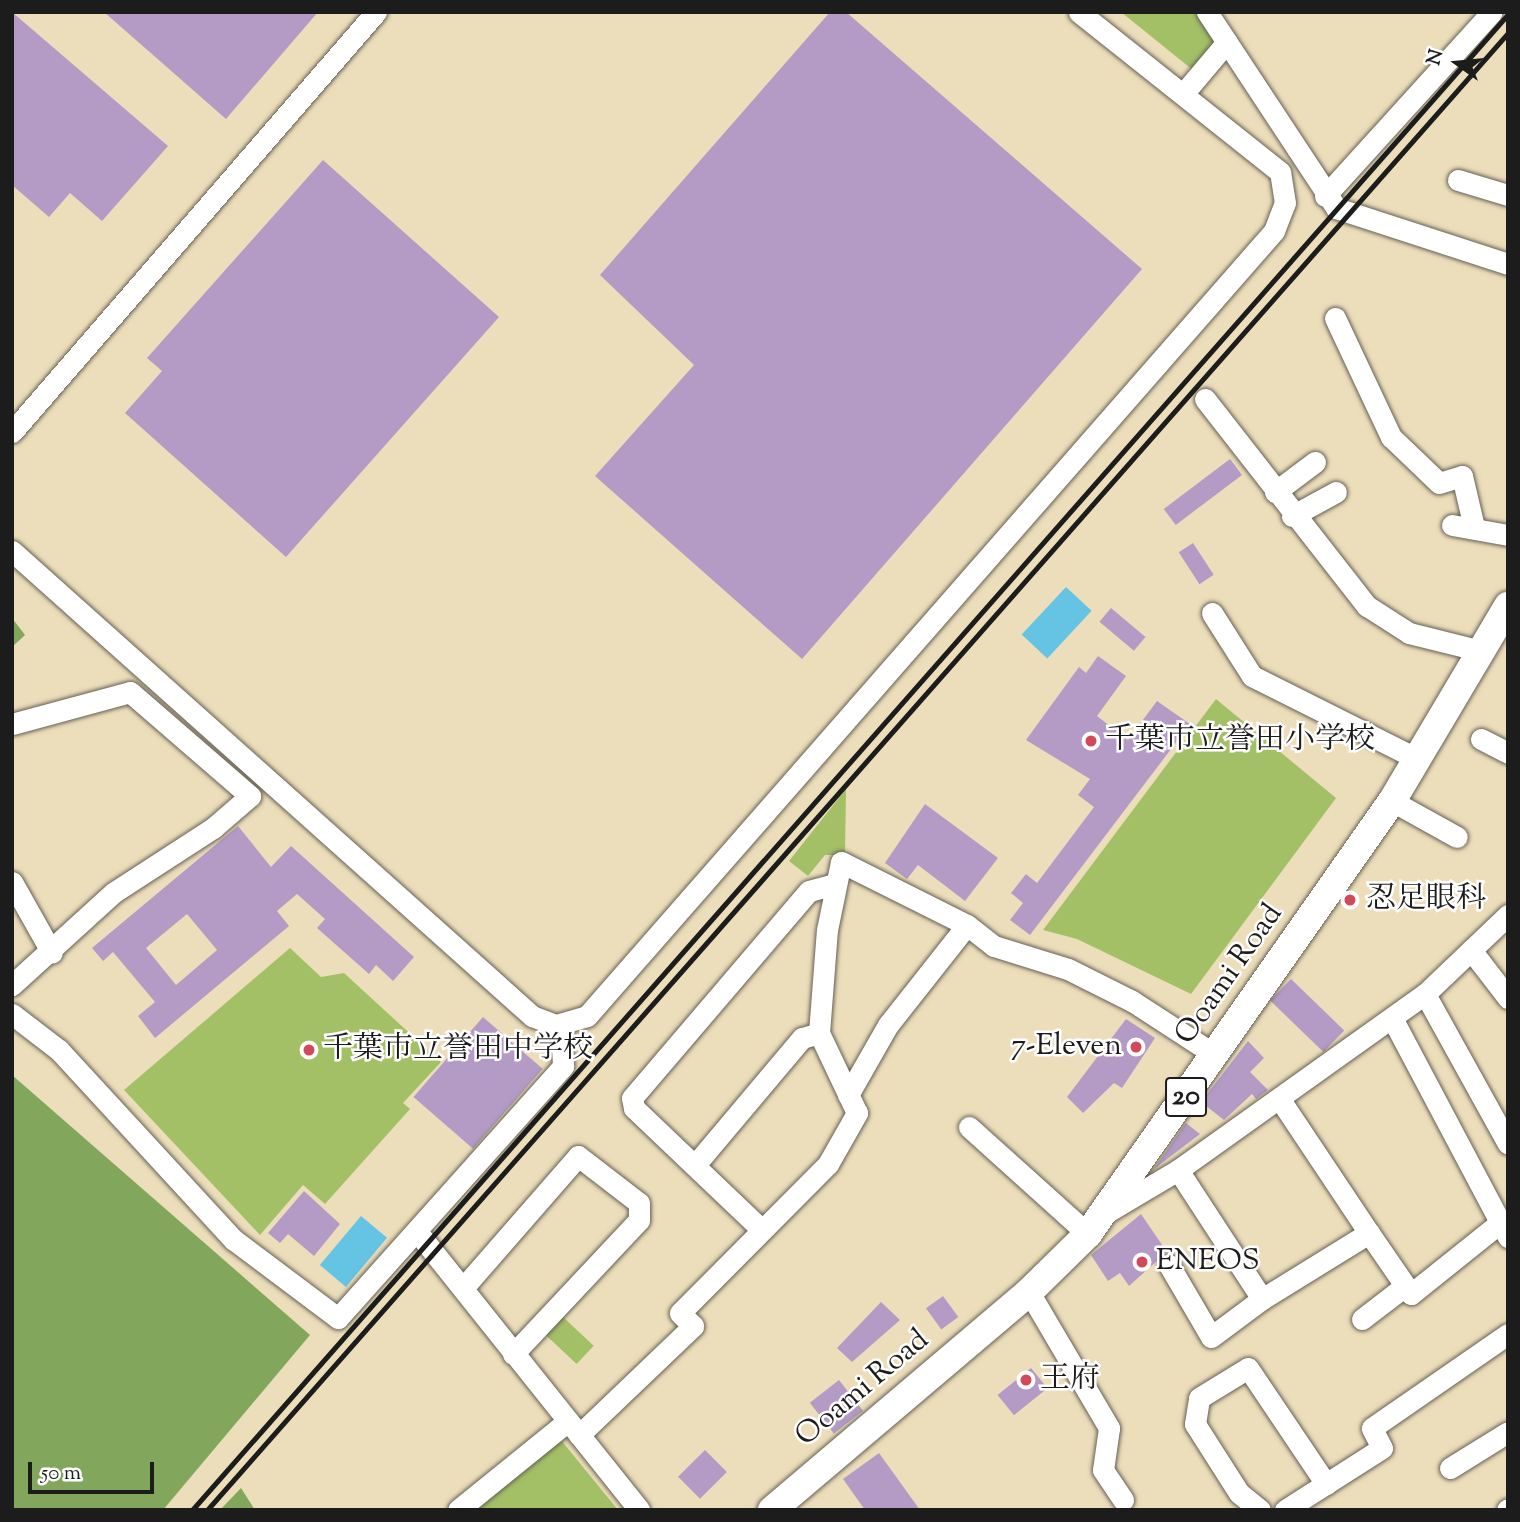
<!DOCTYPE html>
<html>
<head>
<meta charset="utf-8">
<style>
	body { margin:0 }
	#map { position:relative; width:1520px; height:1522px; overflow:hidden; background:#eddebb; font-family:"Sorts Mill Goudy","Noto Serif JP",serif }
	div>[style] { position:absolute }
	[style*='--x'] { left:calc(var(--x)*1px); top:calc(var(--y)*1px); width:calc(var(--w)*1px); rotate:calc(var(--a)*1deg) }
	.green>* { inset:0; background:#a3c067; transform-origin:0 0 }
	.forest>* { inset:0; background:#82a65c }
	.water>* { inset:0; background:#65c4e3; transform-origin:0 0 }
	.building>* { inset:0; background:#b39bc6; transform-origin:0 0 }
	.roads { filter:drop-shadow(0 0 2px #656054) drop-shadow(0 0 2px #656054) }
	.minor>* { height:21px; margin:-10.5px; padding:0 10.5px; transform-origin:10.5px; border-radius:10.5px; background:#fff }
	.major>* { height:28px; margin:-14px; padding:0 14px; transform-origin:14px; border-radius:14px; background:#fff }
	.rail>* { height:5px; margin:-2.5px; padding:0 2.5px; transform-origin:2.5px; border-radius:2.5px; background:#1c1c1c }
	.dots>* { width:19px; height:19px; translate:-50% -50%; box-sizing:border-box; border:4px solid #fff; border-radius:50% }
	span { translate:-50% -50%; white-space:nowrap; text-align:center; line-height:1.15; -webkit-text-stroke:5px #fff; paint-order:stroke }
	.shield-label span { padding:2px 5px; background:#fff; border:2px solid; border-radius:5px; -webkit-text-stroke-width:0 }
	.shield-label { font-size:28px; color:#1c1c1c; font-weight:700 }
	.poi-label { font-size:30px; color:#1c1c1c }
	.left { translate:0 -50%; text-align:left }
	.right { translate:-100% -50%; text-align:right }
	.street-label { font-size:30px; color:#1c1c1c }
	.frame { position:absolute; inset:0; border:14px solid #1c1c1c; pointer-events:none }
	.north { position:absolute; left:1422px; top:28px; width:70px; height:70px; -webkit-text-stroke:5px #fff; paint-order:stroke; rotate:285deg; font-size:19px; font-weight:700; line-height:28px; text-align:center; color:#1c1c1c }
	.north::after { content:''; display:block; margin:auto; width:24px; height:32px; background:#1c1c1c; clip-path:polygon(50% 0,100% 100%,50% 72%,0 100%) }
	.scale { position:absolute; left:28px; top:1462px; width:126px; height:32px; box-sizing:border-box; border:4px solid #1c1c1c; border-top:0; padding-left:9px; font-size:21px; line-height:24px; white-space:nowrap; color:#1c1c1c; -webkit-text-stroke:5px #fff; paint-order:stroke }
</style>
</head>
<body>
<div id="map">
	<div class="green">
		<div style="clip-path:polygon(1121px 12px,1200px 12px,1216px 44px,1194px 71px)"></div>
		<div style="clip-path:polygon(1216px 699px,1336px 798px,1191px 994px,1077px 939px,1043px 930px)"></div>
		<div style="clip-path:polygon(846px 789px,845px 855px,825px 855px,808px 876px,789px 861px)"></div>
		<div style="clip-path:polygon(290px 948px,321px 977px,344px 973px,441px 1062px,403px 1103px,410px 1109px,325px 1204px,303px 1185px,260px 1235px,124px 1090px)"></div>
		<div style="left:563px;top:1317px;width:42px;height:25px;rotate:43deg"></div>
		<div style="clip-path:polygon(552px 1429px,618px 1510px,466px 1510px)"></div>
	</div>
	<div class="forest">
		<div style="clip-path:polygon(12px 618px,25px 635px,12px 647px)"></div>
		<div style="clip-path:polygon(12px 1075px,310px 1335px,163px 1510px,12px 1510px)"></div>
		<div style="clip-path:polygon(241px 1488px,255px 1510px,220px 1510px)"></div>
	</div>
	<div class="water">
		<div style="left:1066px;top:587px;width:35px;height:65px;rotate:43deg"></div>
		<div style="left:361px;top:1216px;width:34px;height:64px;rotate:40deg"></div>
	</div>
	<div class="building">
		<div style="clip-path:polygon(12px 12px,168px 146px,102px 221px,70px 193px,49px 217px,12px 185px)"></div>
		<div style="clip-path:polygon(104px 12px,318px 12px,226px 119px)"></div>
		<div style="clip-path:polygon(830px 12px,846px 12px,1142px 269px,802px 659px,595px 476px,694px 365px,600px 275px)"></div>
		<div style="clip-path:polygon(323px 160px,499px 317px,286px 557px,125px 413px,162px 371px,147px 358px)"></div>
		<div style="left:1230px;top:459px;width:20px;height:83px;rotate:53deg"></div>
		<div style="left:1193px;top:543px;width:38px;height:17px;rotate:57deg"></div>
		<div style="left:1111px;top:608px;width:45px;height:18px;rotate:40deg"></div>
		<div style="clip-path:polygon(1098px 656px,1126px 676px,1097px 716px,1128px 740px,1157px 701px,1190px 724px,1030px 935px,1010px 920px,1023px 903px,1011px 893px,1026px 874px,1037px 883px,1094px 807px,1078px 795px,1090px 779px,1026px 740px,1079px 667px,1086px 673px)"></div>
		<div style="clip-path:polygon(925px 804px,998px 858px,965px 901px,918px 865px,907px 879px,885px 863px)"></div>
		<div style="clip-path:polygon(evenodd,238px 826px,271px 867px,291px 846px,414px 957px,393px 981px,376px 965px,369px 974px,317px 928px,325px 919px,297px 894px,277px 911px,289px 926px,155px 1038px,138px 1016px,155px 1002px,113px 952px,103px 961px,92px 948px,238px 826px,187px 914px,217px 950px,176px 985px,146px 948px,187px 914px)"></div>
		<div style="left:1291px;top:979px;width:74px;height:30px;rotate:44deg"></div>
		<div style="left:483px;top:1017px;width:79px;height:106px;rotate:41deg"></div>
		<div style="clip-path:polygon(1126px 1019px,1155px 1038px,1122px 1088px,1114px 1083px,1083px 1113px,1067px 1097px)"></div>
		<div style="clip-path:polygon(1248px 1041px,1264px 1058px,1250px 1072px,1268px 1090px,1256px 1099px,1252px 1094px,1224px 1120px,1201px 1102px)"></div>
		<div style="clip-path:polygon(1186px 1123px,1200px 1134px,1154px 1169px)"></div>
		<div style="clip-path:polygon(304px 1191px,340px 1224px,314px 1256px,288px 1234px,280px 1243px,268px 1233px)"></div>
		<div style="clip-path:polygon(1141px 1214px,1167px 1252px,1129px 1286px,1120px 1273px,1108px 1281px,1091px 1255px)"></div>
		<div style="left:943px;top:1296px;width:26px;height:21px;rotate:54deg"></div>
		<div style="clip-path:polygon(881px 1302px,900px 1320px,852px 1362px,837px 1348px)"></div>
		<div style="left:1031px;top:1368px;width:26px;height:43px;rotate:51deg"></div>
		<div style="left:839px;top:1380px;width:39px;height:37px;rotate:52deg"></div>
		<div style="left:705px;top:1450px;width:31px;height:38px;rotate:45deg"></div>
		<div style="clip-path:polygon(879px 1453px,920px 1510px,865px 1510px,843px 1479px)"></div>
	</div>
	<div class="roads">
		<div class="minor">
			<div style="--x:1207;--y:12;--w:235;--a:56.6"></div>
			<div style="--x:1336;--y:208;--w:181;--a:18"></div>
			<div style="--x:1183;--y:94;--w:68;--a:-49.8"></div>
			<div style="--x:1458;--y:180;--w:52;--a:16.7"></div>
			<div style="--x:1325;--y:196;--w:248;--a:-47.8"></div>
			<div style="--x:1335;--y:318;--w:132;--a:64.8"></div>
			<div style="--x:1391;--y:437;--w:66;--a:43.8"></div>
			<div style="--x:1439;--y:483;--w:24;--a:-17"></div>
			<div style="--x:1462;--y:476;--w:52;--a:76.8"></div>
			<div style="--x:1205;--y:399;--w:263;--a:52"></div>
			<div style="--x:1367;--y:606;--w:50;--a:32.7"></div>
			<div style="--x:1409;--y:633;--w:74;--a:14"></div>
			<div style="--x:12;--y:432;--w:556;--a:-49.09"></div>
			<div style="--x:1275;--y:492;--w:50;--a:-36.9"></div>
			<div style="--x:1292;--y:516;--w:50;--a:-28.6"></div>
			<div style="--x:1452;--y:525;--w:57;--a:10.1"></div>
			<div style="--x:12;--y:551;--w:698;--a:41.8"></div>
			<div style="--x:532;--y:1016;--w:26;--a:21"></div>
			<div style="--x:556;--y:1025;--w:32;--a:-16"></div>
			<div style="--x:587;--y:1016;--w:1043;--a:-48.81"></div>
			<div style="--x:1274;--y:231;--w:30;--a:-69"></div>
			<div style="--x:1285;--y:203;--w:31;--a:-99"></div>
			<div style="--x:1280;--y:172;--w:257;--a:-141.5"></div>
			<div style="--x:1212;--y:613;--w:75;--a:57.6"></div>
			<div style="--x:1252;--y:676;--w:186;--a:26.6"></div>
			<div style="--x:12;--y:724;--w:122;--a:-15.2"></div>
			<div style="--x:130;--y:692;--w:159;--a:40.9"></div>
			<div style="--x:250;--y:796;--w:49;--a:139.1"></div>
			<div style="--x:213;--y:828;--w:119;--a:147"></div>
			<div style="--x:113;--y:893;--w:137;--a:137.7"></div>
			<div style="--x:1481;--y:739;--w:30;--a:27"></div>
			<div style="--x:1392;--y:801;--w:74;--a:29"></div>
			<div style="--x:12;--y:882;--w:81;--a:60.6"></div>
			<div style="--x:1471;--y:950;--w:61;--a:52.4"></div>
			<div style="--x:1425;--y:994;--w:171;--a:61"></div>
			<div style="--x:12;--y:1014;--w:59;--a:37.5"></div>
			<div style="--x:59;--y:1050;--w:258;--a:47.4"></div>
			<div style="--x:234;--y:1240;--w:130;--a:36.9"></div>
			<div style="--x:338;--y:1318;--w:338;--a:-48.2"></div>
			<div style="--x:563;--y:1066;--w:42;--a:-92.7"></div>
			<div style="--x:1392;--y:1018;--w:248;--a:62.1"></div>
			<div style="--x:848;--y:1095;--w:81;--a:-60.3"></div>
			<div style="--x:888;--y:1025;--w:127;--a:-51.7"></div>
			<div style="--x:969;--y:1127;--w:160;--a:42"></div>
			<div style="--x:695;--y:1165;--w:166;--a:-49.9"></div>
			<div style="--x:802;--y:1038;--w:18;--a:-16"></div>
			<div style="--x:1178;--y:1170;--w:154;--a:56.9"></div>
			<div style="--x:1262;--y:1299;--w:126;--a:-31.7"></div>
			<div style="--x:1369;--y:1233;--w:162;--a:-123.7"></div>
			<div style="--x:1104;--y:1214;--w:86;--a:-30.7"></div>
			<div style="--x:1178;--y:1170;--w:303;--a:-35.5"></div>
			<div style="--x:1425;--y:994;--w:115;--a:-43.6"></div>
			<div style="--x:762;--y:1230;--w:177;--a:-136.4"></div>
			<div style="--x:634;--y:1108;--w:10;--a:-101"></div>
			<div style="--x:632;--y:1098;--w:272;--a:-49.5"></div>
			<div style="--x:809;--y:891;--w:28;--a:-15"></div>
			<div style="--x:1369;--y:1233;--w:74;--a:55.5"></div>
			<div style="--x:1411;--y:1294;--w:115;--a:-38.7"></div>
			<div style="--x:419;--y:1234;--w:353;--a:51.4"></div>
			<div style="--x:1169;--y:1265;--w:83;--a:59.7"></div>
			<div style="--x:1211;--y:1337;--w:64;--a:-36.7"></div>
			<div style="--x:463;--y:1288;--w:175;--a:-48.9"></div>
			<div style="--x:578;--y:1156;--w:77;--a:37.6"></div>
			<div style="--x:639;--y:1203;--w:17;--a:90"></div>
			<div style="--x:639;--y:1220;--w:184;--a:133.2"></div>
			<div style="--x:1029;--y:1292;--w:158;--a:59.5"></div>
			<div style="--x:1109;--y:1428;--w:42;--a:98.1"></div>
			<div style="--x:1103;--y:1470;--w:36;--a:56"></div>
			<div style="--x:1362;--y:1319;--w:54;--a:-37.5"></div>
			<div style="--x:579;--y:1435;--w:158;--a:-43.7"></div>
			<div style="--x:693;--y:1326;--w:18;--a:-135"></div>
			<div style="--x:680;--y:1313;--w:210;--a:-45.2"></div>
			<div style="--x:828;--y:1164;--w:59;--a:-60.4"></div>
			<div style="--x:857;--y:1113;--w:89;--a:-115.4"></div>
			<div style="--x:819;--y:1033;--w:103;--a:-85.6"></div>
			<div style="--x:827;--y:930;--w:69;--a:-78.4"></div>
			<div style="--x:841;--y:862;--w:141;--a:26.6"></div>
			<div style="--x:967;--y:925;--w:34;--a:38"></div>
			<div style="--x:994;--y:946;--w:77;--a:17.3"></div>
			<div style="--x:1068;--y:969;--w:72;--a:26.6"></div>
			<div style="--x:1132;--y:1001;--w:99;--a:33"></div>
			<div style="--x:1450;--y:1468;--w:68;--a:-31.8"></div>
			<div style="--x:458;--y:1510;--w:141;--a:-39"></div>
			<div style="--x:1260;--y:1510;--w:27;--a:-141"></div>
			<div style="--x:1239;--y:1493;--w:82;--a:-122.5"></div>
			<div style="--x:1195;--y:1424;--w:26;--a:-81"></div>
			<div style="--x:1199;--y:1398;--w:57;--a:-31.5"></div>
			<div style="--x:1248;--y:1368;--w:140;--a:56.1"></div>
			<div style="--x:1285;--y:1510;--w:115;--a:-32.6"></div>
			<div style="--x:1382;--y:1448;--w:22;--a:-117"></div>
			<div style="--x:1372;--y:1428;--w:165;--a:-34.7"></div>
			<div style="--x:1507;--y:1510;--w:1;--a:-45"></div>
		</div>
		<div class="major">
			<div style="--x:772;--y:1510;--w:337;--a:-40.3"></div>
			<div style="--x:1029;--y:1292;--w:83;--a:-44.5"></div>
			<div style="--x:1088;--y:1234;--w:529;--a:-54.93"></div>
			<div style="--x:1392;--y:801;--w:227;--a:-59.3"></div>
		</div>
	</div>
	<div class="rail">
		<div style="--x:192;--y:1510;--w:1992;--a:-48.66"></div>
		<div style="--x:207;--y:1510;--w:1968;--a:-48.63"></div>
	</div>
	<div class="dots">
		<div style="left:1091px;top:741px;background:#d1495b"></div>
		<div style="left:1350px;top:900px;background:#d1495b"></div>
		<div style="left:1136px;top:1047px;background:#d1495b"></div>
		<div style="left:309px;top:1050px;background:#d1495b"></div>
		<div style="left:1142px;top:1262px;background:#d1495b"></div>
		<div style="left:1026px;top:1380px;background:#d1495b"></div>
	</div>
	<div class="shield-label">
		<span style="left:1186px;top:1097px">20</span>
	</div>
	<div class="poi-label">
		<span class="left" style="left:1105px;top:741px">千葉市立誉田小学校</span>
		<span class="left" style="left:1366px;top:900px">忍足眼科</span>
		<span class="right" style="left:1122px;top:1047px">7-Eleven</span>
		<span class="left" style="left:323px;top:1050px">千葉市立誉田中学校</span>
		<span class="left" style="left:1156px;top:1262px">ENEOS</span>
		<span class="left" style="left:1040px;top:1380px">王府</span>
	</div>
	<div class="street-label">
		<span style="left:1230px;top:975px;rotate:-55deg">Ooami Road</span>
		<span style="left:863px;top:1389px;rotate:-40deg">Ooami Road</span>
	</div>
	<div class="frame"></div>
	<div class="north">N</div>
	<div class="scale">50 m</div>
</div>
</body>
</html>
